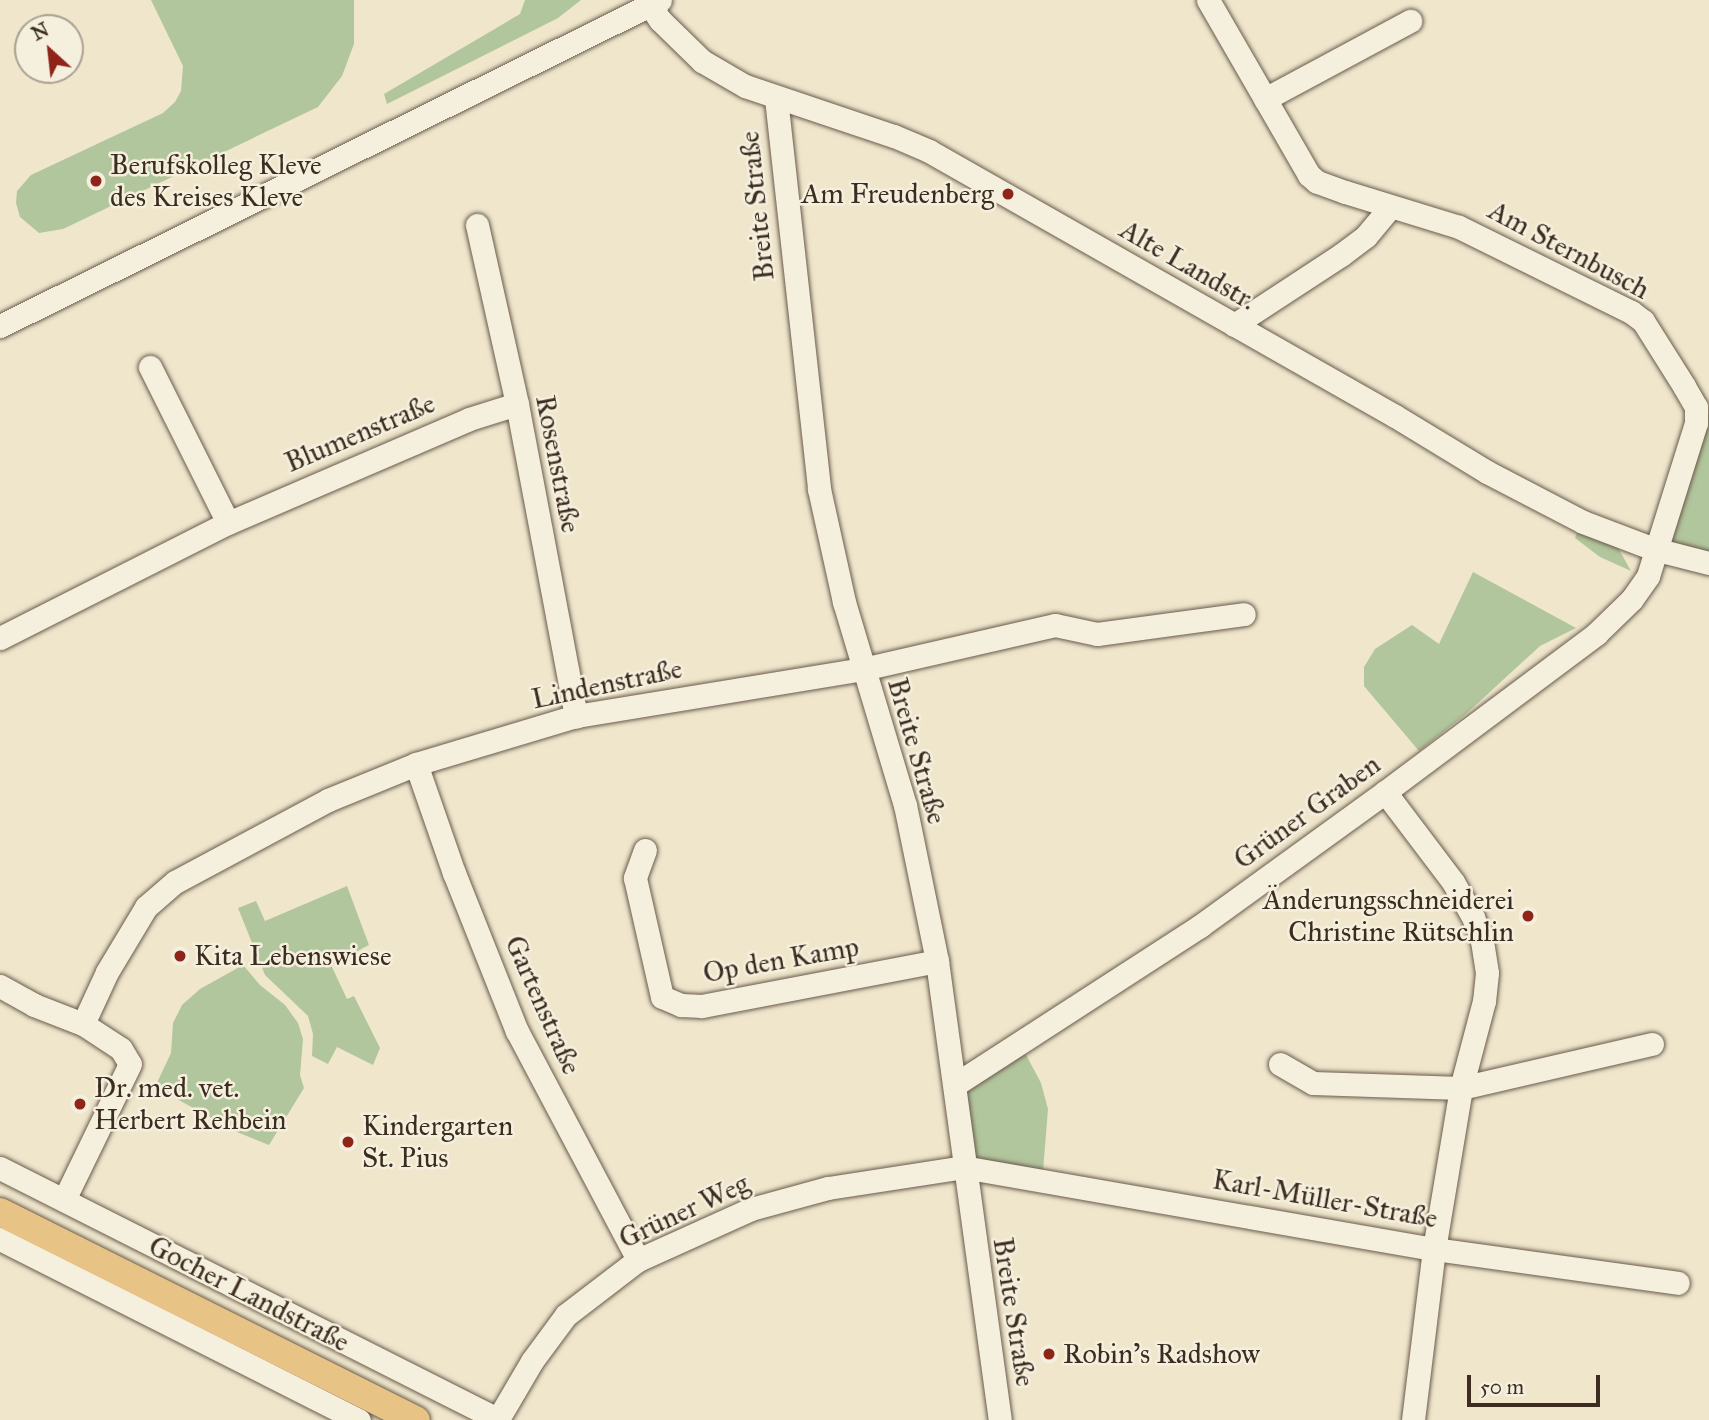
<!DOCTYPE html>
<html>
<head>
<meta charset="utf-8">
<style>
	body { margin:0 }
	#map { position:relative; width:1709px; height:1420px; overflow:hidden; background:#efe6cc; font-family:"IM FELL Great Primer",serif }
	div>[style] { position:absolute }
	[style*='--x'] { left:calc(var(--x)*1px); top:calc(var(--y)*1px); width:calc(var(--w)*1px); rotate:calc(var(--a)*1deg) }
	.green>* { inset:0; background:#b2c69d }
	.roads { filter:drop-shadow(0 0 2px #6a5b4b) drop-shadow(0 0 2px #6a5b4b) }
	.minor>* { height:23px; margin:-11.5px; padding:0 11.5px; transform-origin:11.5px; border-radius:11.5px; background:#f5efde }
	.major>* { height:28px; margin:-14px; padding:0 14px; transform-origin:14px; border-radius:14px; background:#e8c386 }
	.dots>* { width:19px; height:19px; translate:-50% -50%; box-sizing:border-box; border:4px solid #f5efde; border-radius:50% }
	span { translate:-50% -50%; white-space:nowrap; text-align:center; line-height:1.15; -webkit-text-stroke:5px #f5efde; paint-order:stroke }
	.poi-label { font-size:28px; color:#3d2d20 }
	.left { translate:0 -50%; text-align:left }
	.right { translate:-100% -50%; text-align:right }
	.street-label { font-size:28px; color:#3d2d20 }
	.north { position:absolute; left:14px; top:14px; width:70px; height:70px; box-sizing:border-box; background:#f5efde; border:2px solid #aba192; border-radius:50%; rotate:333deg; font-size:19px; font-weight:700; line-height:28px; text-align:center; color:#3d2d20 }
	.north::after { content:''; display:block; margin:auto; width:24px; height:32px; background:#8f2418; clip-path:polygon(50% 0,100% 100%,50% 72%,0 100%) }
	.scale { position:absolute; left:1467px; top:1375px; width:133px; height:32px; box-sizing:border-box; border:4px solid #3d2d20; border-top:0; padding-left:9px; font-size:21px; line-height:24px; white-space:nowrap; color:#3d2d20; -webkit-text-stroke:5px #f5efde; paint-order:stroke }
</style>
</head>
<body>
<div id="map">
	<div class="green">
		<div style="clip-path:polygon(151px 0,354px 0,354px 44px,342px 76px,318px 107px,63px 229px,39px 233px,20px 217px,16px 203px,17px 191px,31px 175px,163px 113px,175px 102px,181px 91px,183px 66px)"></div>
		<div style="clip-path:polygon(525px 0,581px 0,558px 18px,387px 104px,384px 94px,520px 14px)"></div>
		<div style="clip-path:polygon(1709px 413px,1709px 554px,1669px 540px,1695px 444px)"></div>
		<div style="clip-path:polygon(1578px 530px,1617px 546px,1631px 571px,1600px 557px,1575px 538px)"></div>
		<div style="clip-path:polygon(1473px 572px,1576px 628px,1540px 646px,1466px 714px,1419px 751px,1364px 686px,1364px 667px,1375px 649px,1412px 625px,1439px 644px)"></div>
		<div style="clip-path:polygon(347px 886px,369px 945px,331px 965px,347px 999px,354px 996px,380px 1048px,373px 1065px,337px 1047px,328px 1064px,312px 1056px,313px 1034px,308px 1016px,265px 975px,238px 908px,256px 901px,265px 921px)"></div>
		<div style="clip-path:polygon(243px 965px,260px 985px,285px 1005px,298px 1023px,303px 1039px,300px 1075px,304px 1088px,269px 1145px,237px 1132px,155px 1087px,171px 1053px,173px 1023px,182px 1005px,200px 989px)"></div>
		<div style="clip-path:polygon(1024px 1051px,1041px 1083px,1048px 1109px,1043px 1171px,973px 1161px,964px 1090px)"></div>
	</div>
	<div class="roads">
		<div class="minor">
			<div style="--x:646;--y:0;--w:24;--a:55"></div>
			<div style="--x:660;--y:20;--w:59;--a:44.3"></div>
			<div style="--x:702;--y:61;--w:50;--a:30.2"></div>
			<div style="--x:745;--y:86;--w:157;--a:18.6"></div>
			<div style="--x:894;--y:136;--w:38;--a:23"></div>
			<div style="--x:929;--y:151;--w:536;--a:29.63"></div>
			<div style="--x:1395;--y:416;--w:108;--a:31.3"></div>
			<div style="--x:1487;--y:472;--w:108;--a:27.5"></div>
			<div style="--x:1583;--y:522;--w:76;--a:20.8"></div>
			<div style="--x:1654;--y:549;--w:57;--a:14.3"></div>
			<div style="--x:776;--y:98;--w:393;--a:83.7"></div>
			<div style="--x:819;--y:489;--w:116;--a:77.5"></div>
			<div style="--x:844;--y:602;--w:212;--a:73.3"></div>
			<div style="--x:905;--y:805;--w:159;--a:78.4"></div>
			<div style="--x:937;--y:961;--w:463;--a:82.2"></div>
			<div style="--x:1265;--y:99;--w:165;--a:-28.3"></div>
			<div style="--x:477;--y:225;--w:183;--a:77.4"></div>
			<div style="--x:517;--y:404;--w:318;--a:79.3"></div>
			<div style="--x:1234;--y:325;--w:128;--a:-33.2"></div>
			<div style="--x:1341;--y:255;--w:31;--a:-37"></div>
			<div style="--x:1366;--y:236;--w:38;--a:-50"></div>
			<div style="--x:0;--y:326;--w:736;--a:-26.29"></div>
			<div style="--x:150;--y:367;--w:174;--a:63.4"></div>
			<div style="--x:0;--y:638;--w:255;--a:-26.8"></div>
			<div style="--x:228;--y:523;--w:262;--a:-23.3"></div>
			<div style="--x:469;--y:419;--w:50;--a:-17.4"></div>
			<div style="--x:416;--y:764;--w:115;--a:70.8"></div>
			<div style="--x:454;--y:873;--w:170;--a:68.3"></div>
			<div style="--x:517;--y:1031;--w:259;--a:62.1"></div>
			<div style="--x:1385;--y:792;--w:113;--a:52.9"></div>
			<div style="--x:1453;--y:882;--w:40;--a:60.3"></div>
			<div style="--x:1473;--y:917;--w:26;--a:69"></div>
			<div style="--x:1482;--y:941;--w:32;--a:81"></div>
			<div style="--x:1487;--y:973;--w:28;--a:96"></div>
			<div style="--x:1484;--y:1001;--w:90;--a:104.8"></div>
			<div style="--x:1461;--y:1088;--w:163;--a:99.5"></div>
			<div style="--x:1434;--y:1249;--w:172;--a:97"></div>
			<div style="--x:645;--y:850;--w:30;--a:110"></div>
			<div style="--x:635;--y:878;--w:122;--a:77.2"></div>
			<div style="--x:662;--y:997;--w:21;--a:23"></div>
			<div style="--x:681;--y:1005;--w:21;--a:3"></div>
			<div style="--x:702;--y:1006;--w:239;--a:-10.8"></div>
			<div style="--x:0;--y:986;--w:39;--a:29"></div>
			<div style="--x:34;--y:1005;--w:53;--a:21.2"></div>
			<div style="--x:83;--y:1024;--w:45;--a:33.3"></div>
			<div style="--x:121;--y:1049;--w:17;--a:59"></div>
			<div style="--x:130;--y:1064;--w:151;--a:115.9"></div>
			<div style="--x:83;--y:1024;--w:57;--a:-65.2"></div>
			<div style="--x:107;--y:972;--w:76;--a:-59"></div>
			<div style="--x:146;--y:907;--w:38;--a:-41"></div>
			<div style="--x:175;--y:882;--w:174;--a:-28.2"></div>
			<div style="--x:328;--y:800;--w:95;--a:-22.2"></div>
			<div style="--x:416;--y:764;--w:167;--a:-16.7"></div>
			<div style="--x:576;--y:716;--w:291;--a:-9.3"></div>
			<div style="--x:863;--y:669;--w:197;--a:-12.9"></div>
			<div style="--x:1055;--y:625;--w:43;--a:12.1"></div>
			<div style="--x:1097;--y:634;--w:148;--a:-7.7"></div>
			<div style="--x:1280;--y:1064;--w:38;--a:30"></div>
			<div style="--x:1313;--y:1083;--w:148;--a:1.9"></div>
			<div style="--x:1461;--y:1088;--w:196;--a:-13"></div>
			<div style="--x:956;--y:1084;--w:291;--a:-32.9"></div>
			<div style="--x:1200;--y:926;--w:228;--a:-35.9"></div>
			<div style="--x:1385;--y:792;--w:264;--a:-36.8"></div>
			<div style="--x:1596;--y:634;--w:50;--a:-44.2"></div>
			<div style="--x:1632;--y:599;--w:28;--a:-55"></div>
			<div style="--x:1648;--y:576;--w:160;--a:-72.6"></div>
			<div style="--x:1696;--y:423;--w:16;--a:-90"></div>
			<div style="--x:1696;--y:407;--w:24;--a:-120"></div>
			<div style="--x:1684;--y:386;--w:77;--a:-122.2"></div>
			<div style="--x:1643;--y:321;--w:15;--a:-143"></div>
			<div style="--x:1631;--y:312;--w:192;--a:-153.7"></div>
			<div style="--x:1459;--y:227;--w:119;--a:-162.9"></div>
			<div style="--x:1345;--y:192;--w:30;--a:-160"></div>
			<div style="--x:1317;--y:182;--w:11;--a:-139"></div>
			<div style="--x:1309;--y:175;--w:202;--a:-120"></div>
			<div style="--x:0;--y:1168;--w:559;--a:26.79"></div>
			<div style="--x:0;--y:1239;--w:402;--a:26.8"></div>
			<div style="--x:498;--y:1419;--w:67;--a:-59.6"></div>
			<div style="--x:532;--y:1361;--w:57;--a:-53.5"></div>
			<div style="--x:566;--y:1315;--w:91;--a:-37.4"></div>
			<div style="--x:638;--y:1260;--w:124;--a:-24.3"></div>
			<div style="--x:751;--y:1209;--w:80;--a:-15.3"></div>
			<div style="--x:828;--y:1188;--w:137;--a:-8.8"></div>
			<div style="--x:963;--y:1167;--w:478;--a:9.9"></div>
			<div style="--x:1434;--y:1249;--w:246;--a:7.9"></div>
		</div>
		<div class="major">
			<div style="--x:0;--y:1212;--w:465;--a:26.6"></div>
		</div>
	</div>
	<div class="dots">
		<div style="left:96px;top:181px;background:#8f2418"></div>
		<div style="left:1008px;top:194px;background:#8f2418"></div>
		<div style="left:1528px;top:916px;background:#8f2418"></div>
		<div style="left:180px;top:956px;background:#8f2418"></div>
		<div style="left:80px;top:1104px;background:#8f2418"></div>
		<div style="left:348px;top:1142px;background:#8f2418"></div>
		<div style="left:1049px;top:1354px;background:#8f2418"></div>
	</div>
	<div class="poi-label">
		<span class="left" style="left:110px;top:181px">Berufskolleg Kleve<br>des Kreises Kleve</span>
		<span class="right" style="left:994px;top:194px">Am Freudenberg</span>
		<span class="right" style="left:1514px;top:916px">Änderungsschneiderei<br>Christine Rütschlin</span>
		<span class="left" style="left:194px;top:956px">Kita Lebenswiese</span>
		<span class="left" style="left:94px;top:1104px">Dr. med. vet.<br>Herbert Rehbein</span>
		<span class="left" style="left:362px;top:1142px">Kindergarten<br>St. Pius</span>
		<span class="left" style="left:1063px;top:1354px">Robin's Radshow</span>
	</div>
	<div class="street-label">
		<span style="left:757px;top:206px;rotate:-96deg">Breite Straße</span>
		<span style="left:1569px;top:250px;rotate:28deg">Am Sternbusch</span>
		<span style="left:1188px;top:265px;rotate:30deg">Alte Landstr.</span>
		<span style="left:360px;top:433px;rotate:-23deg">Blumenstraße</span>
		<span style="left:558px;top:464px;rotate:79deg">Rosenstraße</span>
		<span style="left:607px;top:684px;rotate:-12deg">Lindenstraße</span>
		<span style="left:917px;top:751px;rotate:74deg">Breite Straße</span>
		<span style="left:1307px;top:812px;rotate:-36deg">Grüner Graben</span>
		<span style="left:781px;top:960px;rotate:-10deg">Op den Kamp</span>
		<span style="left:543px;top:1005px;rotate:66deg">Gartenstraße</span>
		<span style="left:1325px;top:1199px;rotate:10deg">Karl-Müller-Straße</span>
		<span style="left:684px;top:1211px;rotate:-25deg">Grüner Weg</span>
		<span style="left:249px;top:1294px;rotate:27deg">Gocher Landstraße</span>
		<span style="left:1014px;top:1312px;rotate:81deg">Breite Straße</span>
	</div>
	<div class="north">N</div>
	<div class="scale">50 m</div>
</div>
</body>
</html>
